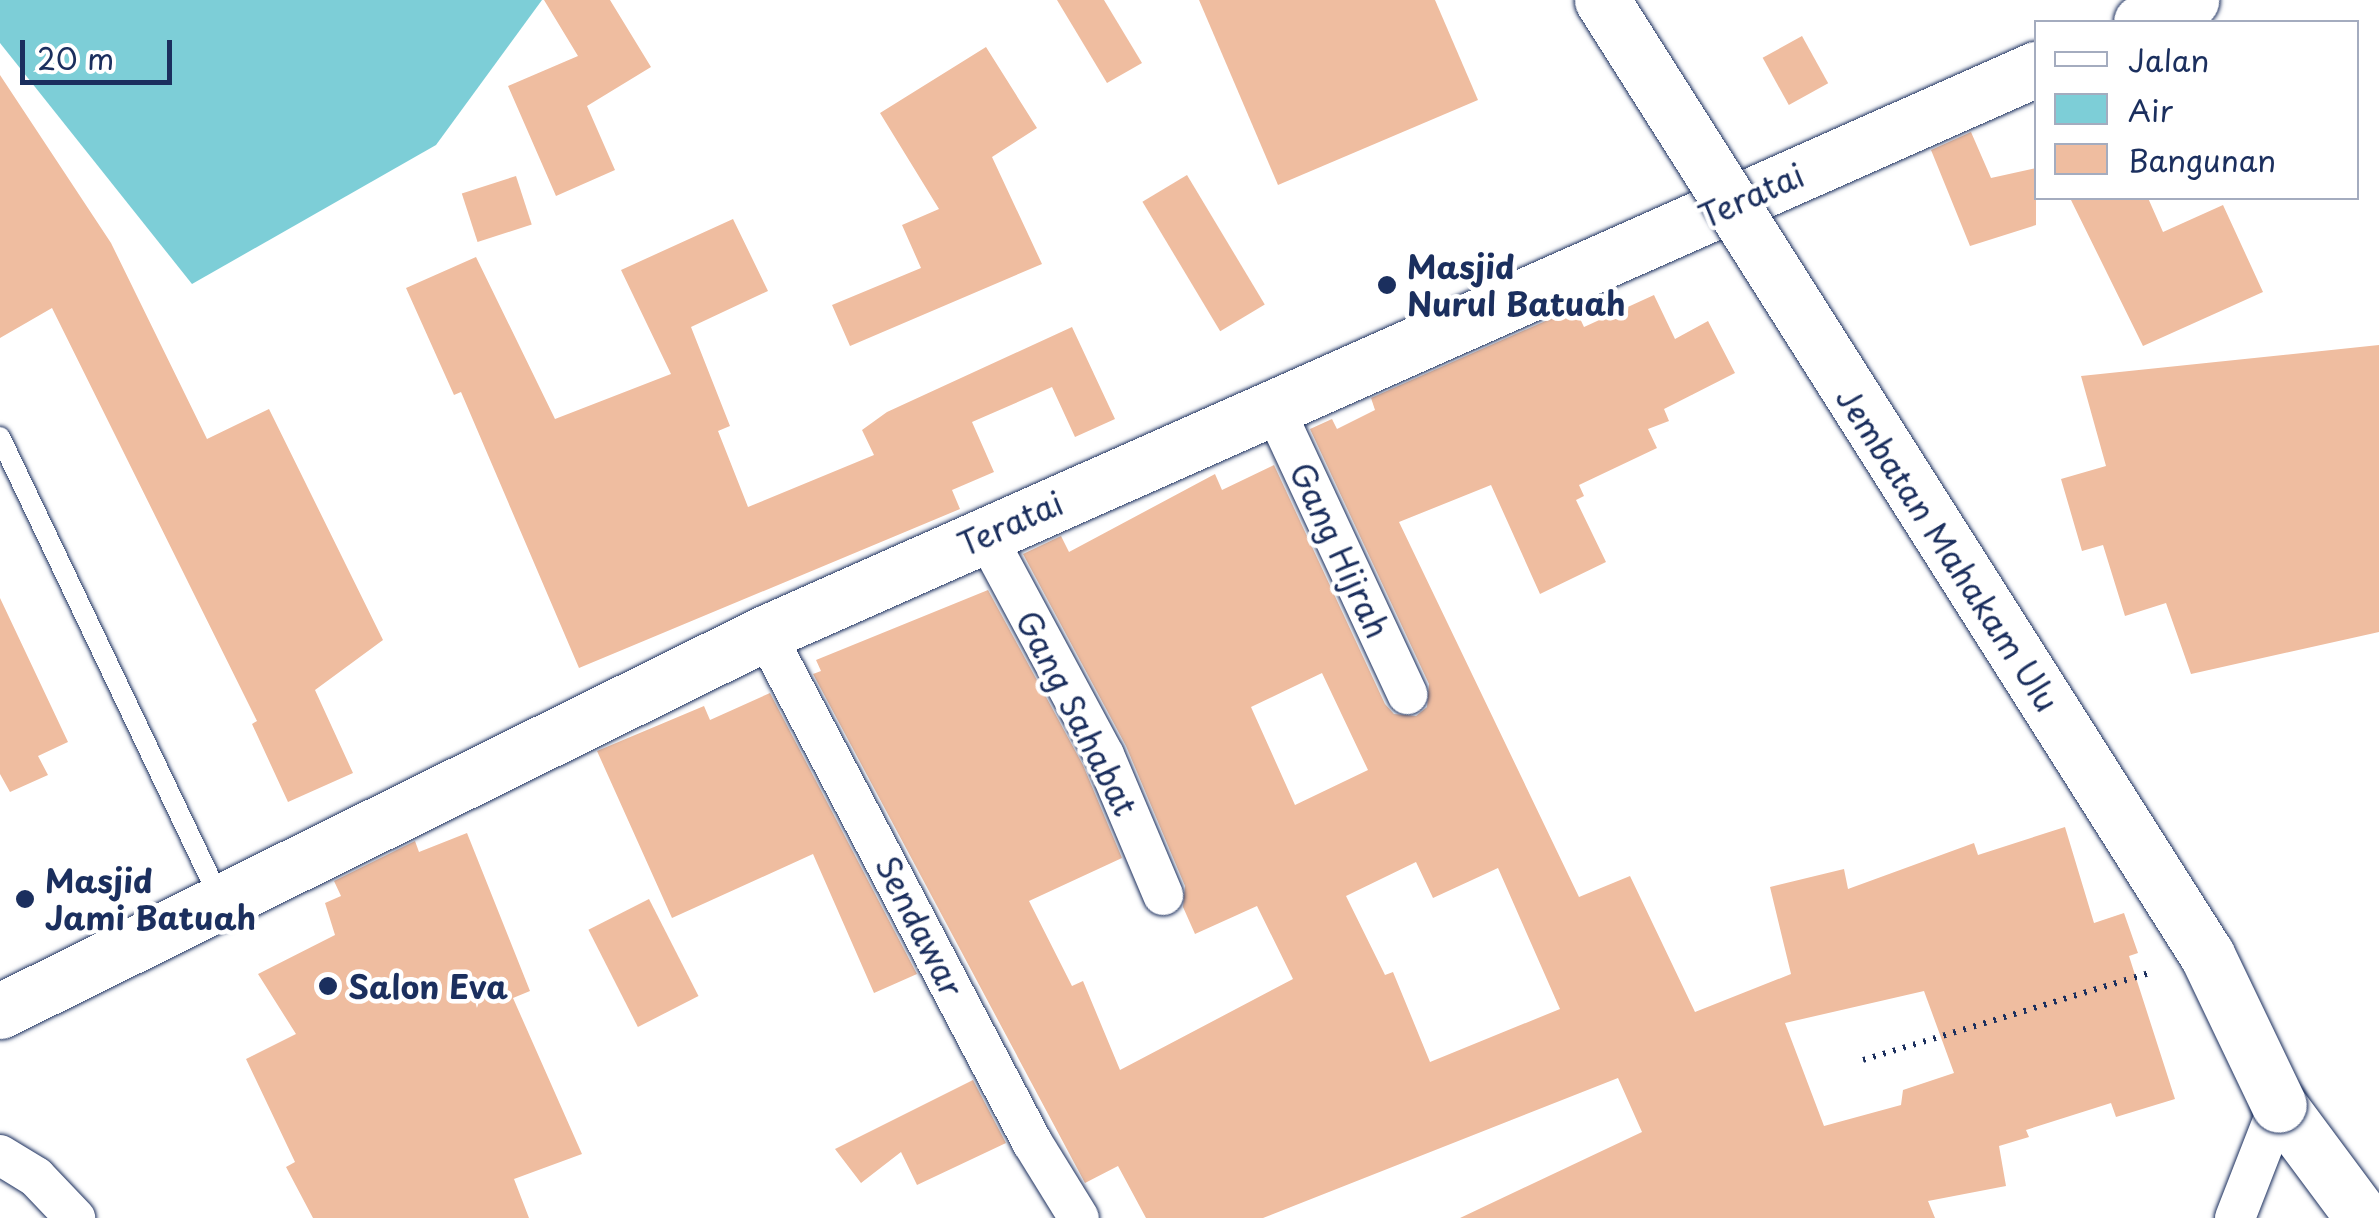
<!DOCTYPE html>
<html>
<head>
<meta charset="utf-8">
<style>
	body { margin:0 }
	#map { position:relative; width:2379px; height:1218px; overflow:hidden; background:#fff; font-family:"Playpen Sans",sans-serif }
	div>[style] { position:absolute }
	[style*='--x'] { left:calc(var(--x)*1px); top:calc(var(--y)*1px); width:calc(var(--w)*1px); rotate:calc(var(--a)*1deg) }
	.water>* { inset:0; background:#7dced7 }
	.building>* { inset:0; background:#efbda0; transform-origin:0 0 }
	.path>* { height:6px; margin-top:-3px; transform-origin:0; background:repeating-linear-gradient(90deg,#1b2f5e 0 2.5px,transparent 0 10.5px) }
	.roads { filter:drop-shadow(0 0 2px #1b2f5e) drop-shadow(0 0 2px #1b2f5e) }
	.lane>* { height:20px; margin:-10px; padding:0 10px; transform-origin:10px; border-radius:10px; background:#fff }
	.street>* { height:40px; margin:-20px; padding:0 20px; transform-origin:20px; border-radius:20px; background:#fff }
	.secondary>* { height:55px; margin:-27.5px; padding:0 27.5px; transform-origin:27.5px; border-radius:27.5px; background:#fff }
	.bridges { filter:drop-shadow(0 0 2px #1b2f5e) drop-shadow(0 0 2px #1b2f5e) }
	.secondary-bridge>* { height:55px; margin:-27.5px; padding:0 27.5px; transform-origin:27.5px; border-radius:27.5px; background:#fff }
	.dots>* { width:28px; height:28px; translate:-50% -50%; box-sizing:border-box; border:5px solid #fff; border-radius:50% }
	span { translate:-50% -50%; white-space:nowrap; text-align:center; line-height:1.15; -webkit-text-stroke:9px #fff; paint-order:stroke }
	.street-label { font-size:32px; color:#1b2f5e }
	.poi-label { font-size:32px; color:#1b2f5e; font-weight:700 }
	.left { translate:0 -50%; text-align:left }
	.legend { position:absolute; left:2034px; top:20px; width:325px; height:180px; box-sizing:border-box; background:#fff; border:2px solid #a4acbf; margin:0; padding:12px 18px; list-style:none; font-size:30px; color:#1b2f5e }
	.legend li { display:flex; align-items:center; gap:20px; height:50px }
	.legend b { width:50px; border:2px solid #a4acbf }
	.scale { position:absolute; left:20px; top:40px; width:152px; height:45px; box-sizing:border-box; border:5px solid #1b2f5e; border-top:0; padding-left:12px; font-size:30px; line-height:35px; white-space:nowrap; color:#1b2f5e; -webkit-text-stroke:8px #fff; paint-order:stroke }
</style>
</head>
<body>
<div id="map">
	<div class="water">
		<div style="clip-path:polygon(0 0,542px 0,436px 145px,192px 284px,0 43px)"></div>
	</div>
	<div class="building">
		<div style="clip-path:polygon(544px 0,610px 0,651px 67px,587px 106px,615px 170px,556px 196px,508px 86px,578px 56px)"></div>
		<div style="clip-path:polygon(1057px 0,1104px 0,1142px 63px,1107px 83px)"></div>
		<div style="clip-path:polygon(1199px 0,1435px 0,1478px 100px,1278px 185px)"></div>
		<div style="left:1802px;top:36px;width:54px;height:45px;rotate:61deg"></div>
		<div style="clip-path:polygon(986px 47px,1037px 128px,992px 157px,1042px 264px,850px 346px,832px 305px,921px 268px,902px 225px,939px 209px,880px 113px)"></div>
		<div style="clip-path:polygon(0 75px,111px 243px,207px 439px,269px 409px,383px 640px,315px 690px,353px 773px,288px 802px,252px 724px,257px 721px,52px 308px,0 338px)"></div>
		<div style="clip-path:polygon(1971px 132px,1991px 178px,2036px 168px,2036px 225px,1970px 246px,1931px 150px)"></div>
		<div style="left:1187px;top:175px;width:151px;height:52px;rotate:59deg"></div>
		<div style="left:516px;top:176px;width:51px;height:57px;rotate:72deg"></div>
		<div style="clip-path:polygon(2070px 198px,2148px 198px,2163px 232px,2223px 205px,2263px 292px,2143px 346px)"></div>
		<div style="clip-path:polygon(733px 219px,768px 291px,691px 327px,730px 426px,718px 431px,748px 507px,874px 455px,862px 430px,887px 412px,1072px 327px,1115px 419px,1075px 437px,1052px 387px,972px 422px,994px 472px,952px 490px,960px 509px,579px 668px,461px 392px,454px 395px,406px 288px,476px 257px,555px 419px,671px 374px,621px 270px)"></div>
		<div style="clip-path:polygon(evenodd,1654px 295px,1675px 339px,1708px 321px,1735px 373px,1664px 409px,1669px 421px,1648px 429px,1657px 448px,1579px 485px,1584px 496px,1576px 500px,1606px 562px,1540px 594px,1491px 485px,1399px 522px,1579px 897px,1630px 876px,1695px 1012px,1791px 974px,1770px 887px,1844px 869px,1848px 889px,1974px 843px,1978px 855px,2065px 827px,2094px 923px,2124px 913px,2138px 953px,2129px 956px,2175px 1099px,2116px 1117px,2111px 1103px,2026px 1130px,2029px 1137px,1999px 1146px,2006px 1186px,1928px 1201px,1935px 1218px,1460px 1218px,1642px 1132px,1618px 1078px,1263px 1218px,1146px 1218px,1118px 1166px,1085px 1183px,813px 674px,821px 671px,816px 660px,988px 590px,1083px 765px,1122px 858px,1029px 901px,1072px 986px,1083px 981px,1120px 1070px,1293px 979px,1257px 906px,1195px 934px,1183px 907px,1185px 886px,1126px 746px,1023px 554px,1061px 536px,1069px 552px,1215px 474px,1222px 490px,1274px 465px,1385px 704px,1394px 714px,1416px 716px,1427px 707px,1429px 684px,1310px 429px,1332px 419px,1337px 429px,1375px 410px,1371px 398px,1575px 308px,1584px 327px,1654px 295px,1322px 673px,1368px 770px,1295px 805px,1251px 707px,1322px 673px,1654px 295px,1416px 862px,1433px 898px,1498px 868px,1560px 1009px,1430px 1062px,1393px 972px,1385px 975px,1346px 896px,1416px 862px,1654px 295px,1924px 991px,1954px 1073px,1903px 1090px,1901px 1105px,1824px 1126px,1785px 1023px,1924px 991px)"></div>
		<div style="clip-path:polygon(2379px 345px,2379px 632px,2191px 674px,2166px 603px,2125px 616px,2103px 545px,2082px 551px,2061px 479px,2106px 466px,2081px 376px)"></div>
		<div style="clip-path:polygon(0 598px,68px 742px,38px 756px,48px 775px,10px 792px,0 774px)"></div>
		<div style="clip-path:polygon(770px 693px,917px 974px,874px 993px,813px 854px,672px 918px,597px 751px,704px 706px,710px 720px)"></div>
		<div style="clip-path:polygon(467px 833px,530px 991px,513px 998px,582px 1154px,514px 1179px,529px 1218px,313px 1218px,286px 1167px,295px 1162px,246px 1059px,296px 1034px,258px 974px,335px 935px,325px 903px,341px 896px,334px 881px,415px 841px,419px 852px)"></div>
		<div style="left:649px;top:899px;width:109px;height:68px;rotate:63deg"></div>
		<div style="clip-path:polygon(973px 1080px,1006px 1143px,917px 1185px,901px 1152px,861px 1183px,835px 1149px)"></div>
	</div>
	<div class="path">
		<div style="--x:1863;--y:1060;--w:303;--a:-16.9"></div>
	</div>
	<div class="roads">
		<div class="lane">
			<div style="--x:0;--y:437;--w:512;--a:64.54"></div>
		</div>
		<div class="street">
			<div style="--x:1273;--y:406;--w:318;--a:65"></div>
			<div style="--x:985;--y:534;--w:251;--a:61.7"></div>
			<div style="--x:1104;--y:755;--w:152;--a:67.1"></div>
			<div style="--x:765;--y:633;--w:575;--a:62.32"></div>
			<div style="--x:1032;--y:1142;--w:89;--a:58.3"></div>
			<div style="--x:0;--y:1155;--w:42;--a:31.4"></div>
			<div style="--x:36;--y:1177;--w:57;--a:46.4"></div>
			<div style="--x:2235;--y:1218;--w:121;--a:-68.7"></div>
		</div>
		<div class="secondary">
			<div style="--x:2141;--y:22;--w:55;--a:-23.7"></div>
			<div style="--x:0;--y:1011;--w:853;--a:-26.29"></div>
			<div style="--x:765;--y:633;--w:1391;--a:-23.93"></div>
			<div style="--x:2279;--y:1105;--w:141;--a:53.4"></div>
		</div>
	</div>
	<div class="bridges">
		<div class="secondary-bridge">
			<div style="--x:1602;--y:0;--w:1131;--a:57.65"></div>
			<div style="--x:2207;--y:955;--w:166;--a:64.4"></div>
		</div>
	</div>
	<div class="dots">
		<div style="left:1387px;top:285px;background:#1b2f5e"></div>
		<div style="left:25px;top:899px;background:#1b2f5e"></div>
		<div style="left:328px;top:986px;background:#1b2f5e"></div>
	</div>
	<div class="street-label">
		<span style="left:1751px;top:195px;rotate:-24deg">Teratai</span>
		<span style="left:1010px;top:523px;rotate:-24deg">Teratai</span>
		<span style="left:1948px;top:549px;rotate:57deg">Jembatan Mahakam Ulu</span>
		<span style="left:1340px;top:550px;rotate:65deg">Gang Hijrah</span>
		<span style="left:1077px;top:713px;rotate:63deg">Gang Sahabat</span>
		<span style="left:920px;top:926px;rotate:63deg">Sendawar</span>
	</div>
	<div class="poi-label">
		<span class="left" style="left:1407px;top:285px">Masjid<br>Nurul Batuah</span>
		<span class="left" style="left:45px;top:899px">Masjid<br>Jami Batuah</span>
		<span class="left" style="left:348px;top:986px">Salon Eva</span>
	</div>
	<ul class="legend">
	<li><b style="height:12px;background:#fff"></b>Jalan</li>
	<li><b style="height:28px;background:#7dced7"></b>Air</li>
	<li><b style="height:28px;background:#efbda0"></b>Bangunan</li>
	</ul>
	<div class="scale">20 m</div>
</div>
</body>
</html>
